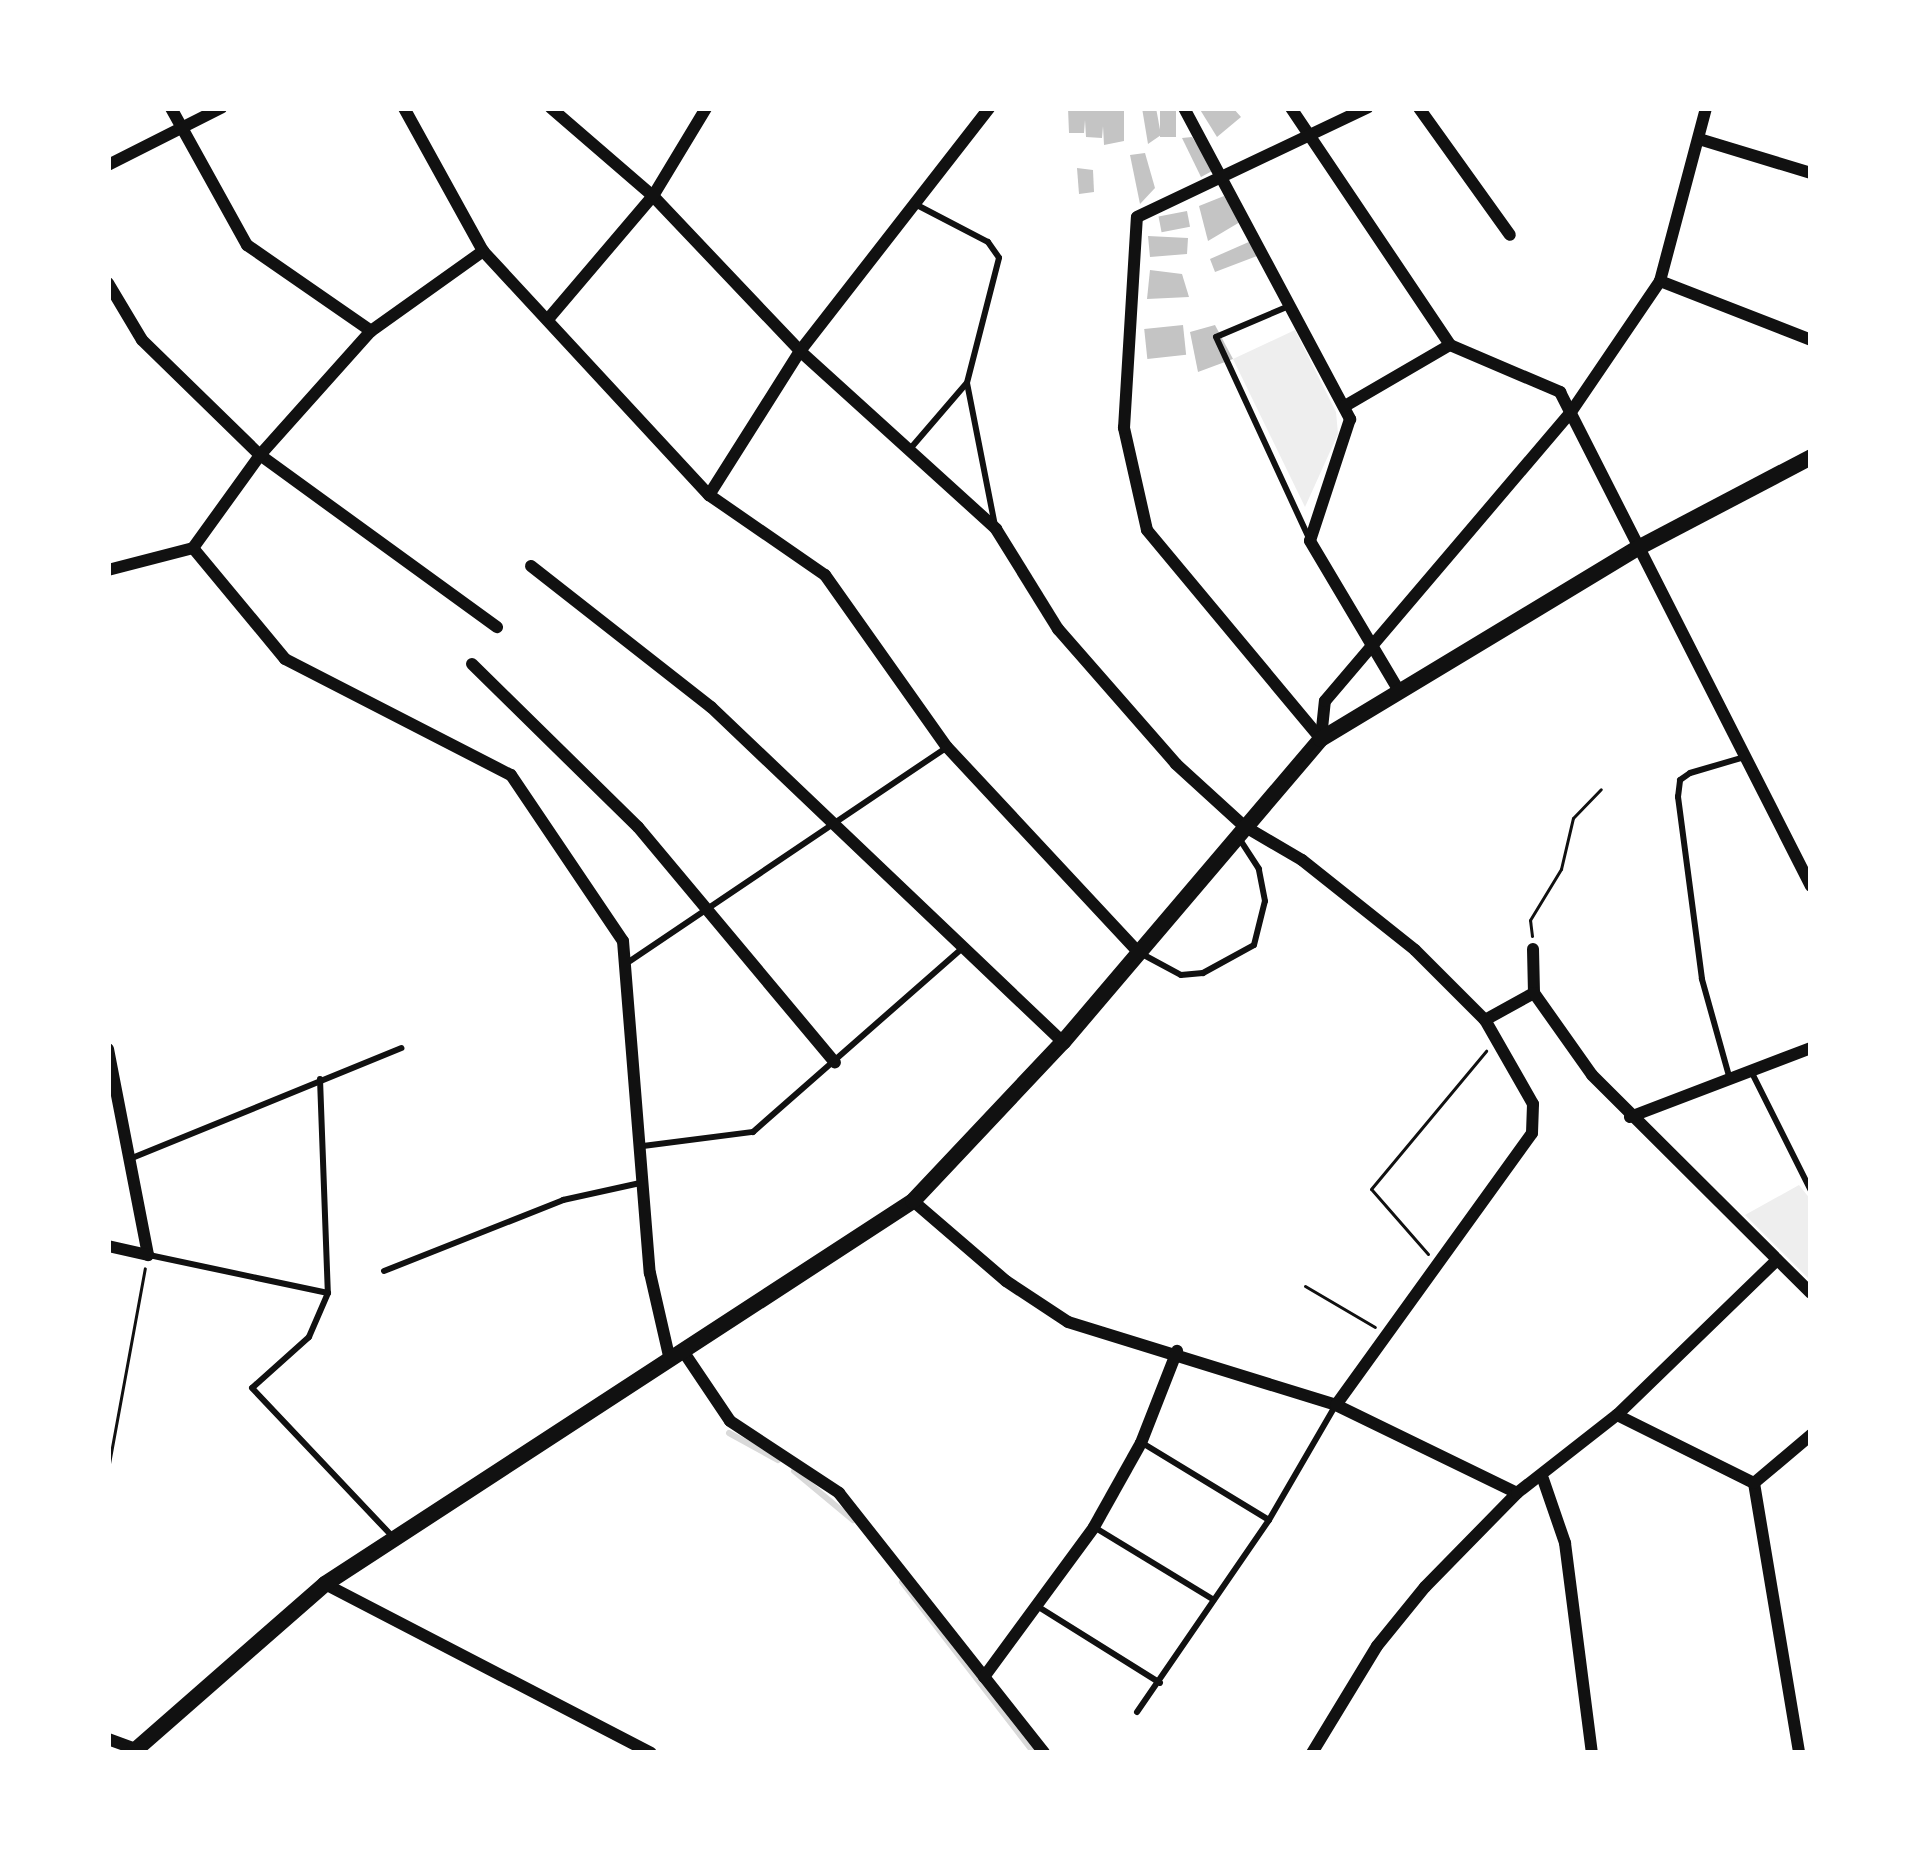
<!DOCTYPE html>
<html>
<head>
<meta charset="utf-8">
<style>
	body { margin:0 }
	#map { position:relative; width:1919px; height:1861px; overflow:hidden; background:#fff; font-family:"PT Sans Narrow",sans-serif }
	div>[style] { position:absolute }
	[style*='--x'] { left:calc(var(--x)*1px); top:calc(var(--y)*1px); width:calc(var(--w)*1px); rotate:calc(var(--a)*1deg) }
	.green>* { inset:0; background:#eee }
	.stream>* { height:6px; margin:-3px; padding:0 3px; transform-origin:3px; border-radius:3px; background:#d9d9d9 }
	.building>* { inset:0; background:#c4c4c4; transform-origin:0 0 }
	.path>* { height:3px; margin:-1.5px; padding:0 1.5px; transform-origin:1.5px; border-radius:1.5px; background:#111 }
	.service>* { height:6px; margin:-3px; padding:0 3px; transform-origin:3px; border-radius:3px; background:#111 }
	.minor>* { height:12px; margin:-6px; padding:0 6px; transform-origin:6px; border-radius:6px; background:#111 }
	.secondary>* { height:16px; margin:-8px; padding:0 8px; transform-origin:8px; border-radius:8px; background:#111 }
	span { translate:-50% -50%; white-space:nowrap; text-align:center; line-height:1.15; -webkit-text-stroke:9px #fff; paint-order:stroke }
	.frame { position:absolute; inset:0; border:111px solid #fff; pointer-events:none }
</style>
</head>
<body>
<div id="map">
	<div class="green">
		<div style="clip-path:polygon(1295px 330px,1336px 412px,1338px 434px,1305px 507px,1233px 359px)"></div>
		<div style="clip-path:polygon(1799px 1185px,1811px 1200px,1811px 1281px,1745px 1215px)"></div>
	</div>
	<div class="stream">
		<div style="--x:729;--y:1433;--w:56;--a:28.9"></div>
		<div style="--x:794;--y:1471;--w:77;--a:39.7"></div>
		<div style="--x:902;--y:1582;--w:216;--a:52.3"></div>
	</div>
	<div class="building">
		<div style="clip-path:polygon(1068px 108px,1124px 108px,1124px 141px,1104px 145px,1103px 126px,1102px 138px,1086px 137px,1085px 120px,1084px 133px,1069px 133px)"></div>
		<div style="clip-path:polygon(1142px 108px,1156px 108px,1161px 135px,1148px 144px)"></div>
		<div style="left:1160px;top:108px;width:16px;height:29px"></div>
		<div style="clip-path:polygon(1199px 108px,1233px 108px,1241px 117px,1217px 137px)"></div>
		<div style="clip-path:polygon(1192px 137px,1214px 170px,1201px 177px,1182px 138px)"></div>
		<div style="clip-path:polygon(1145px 153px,1155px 188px,1140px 204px,1130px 155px)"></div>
		<div style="clip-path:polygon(1077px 168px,1093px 170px,1094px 192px,1079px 194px)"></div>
		<div style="clip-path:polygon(1224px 196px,1240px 222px,1208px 241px,1199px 206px)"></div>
		<div style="left:1187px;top:211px;width:16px;height:29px;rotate:79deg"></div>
		<div style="clip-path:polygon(1148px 236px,1188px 238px,1187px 254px,1150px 257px)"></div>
		<div style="clip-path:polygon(1251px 241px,1257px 256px,1215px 272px,1210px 259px)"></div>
		<div style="clip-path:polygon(1150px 270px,1182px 274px,1189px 297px,1147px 299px)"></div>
		<div style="left:1183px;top:325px;width:30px;height:39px;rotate:84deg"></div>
		<div style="clip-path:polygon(1215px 325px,1233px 359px,1198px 372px,1190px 332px)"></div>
	</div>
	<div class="path">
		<div style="--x:1532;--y:936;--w:16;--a:-97"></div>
		<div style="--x:1530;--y:920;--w:60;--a:-58.7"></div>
		<div style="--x:1561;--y:869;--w:52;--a:-76.8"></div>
		<div style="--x:1573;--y:818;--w:40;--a:-46"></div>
		<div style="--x:1428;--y:1254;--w:86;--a:-131.2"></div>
		<div style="--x:1371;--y:1189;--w:180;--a:-50.2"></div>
		<div style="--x:1305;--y:1286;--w:81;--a:30.4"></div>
		<div style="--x:108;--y:1469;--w:204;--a:-79.6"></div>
	</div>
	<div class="service">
		<div style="--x:915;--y:204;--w:82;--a:27.5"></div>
		<div style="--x:988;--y:242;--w:19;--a:55"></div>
		<div style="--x:999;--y:258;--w:129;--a:104.4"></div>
		<div style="--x:967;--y:383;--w:146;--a:78.9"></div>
		<div style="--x:1289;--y:306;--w:79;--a:157"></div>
		<div style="--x:1216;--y:337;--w:219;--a:65.2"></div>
		<div style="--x:910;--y:449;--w:86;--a:-49.3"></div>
		<div style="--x:1142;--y:954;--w:44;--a:28.3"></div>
		<div style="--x:1181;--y:975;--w:22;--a:-5"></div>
		<div style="--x:1203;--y:973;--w:58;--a:-28.8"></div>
		<div style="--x:1254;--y:945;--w:45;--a:-76"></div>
		<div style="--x:1265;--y:901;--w:33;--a:-101"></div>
		<div style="--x:1259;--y:869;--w:35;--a:-123"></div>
		<div style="--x:630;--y:961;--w:382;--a:-34"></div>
		<div style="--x:1752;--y:1073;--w:132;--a:63.4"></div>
		<div style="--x:1729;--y:1076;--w:101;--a:-105.6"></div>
		<div style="--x:1702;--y:979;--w:184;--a:-97.5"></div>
		<div style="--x:1678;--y:797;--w:17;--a:-83"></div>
		<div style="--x:1680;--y:780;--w:12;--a:-35"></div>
		<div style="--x:1690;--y:773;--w:53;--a:-16.4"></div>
		<div style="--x:320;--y:1079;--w:214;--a:87.9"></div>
		<div style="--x:328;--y:1293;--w:48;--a:113.4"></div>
		<div style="--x:309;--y:1337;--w:76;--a:138.2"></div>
		<div style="--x:252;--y:1388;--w:201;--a:46.6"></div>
		<div style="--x:643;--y:1146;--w:111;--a:-7.3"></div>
		<div style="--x:753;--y:1132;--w:274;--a:-41.3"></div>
		<div style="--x:132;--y:1158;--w:291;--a:-22.2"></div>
		<div style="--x:149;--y:1255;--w:183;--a:12"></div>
		<div style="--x:384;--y:1271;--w:193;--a:-21.6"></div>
		<div style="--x:563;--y:1200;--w:79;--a:-12.4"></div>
		<div style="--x:1144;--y:1444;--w:146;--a:31.3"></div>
		<div style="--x:1094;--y:1527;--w:140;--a:31.3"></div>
		<div style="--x:1037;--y:1606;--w:145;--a:32"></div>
		<div style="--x:1137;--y:1712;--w:233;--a:-55.5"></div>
		<div style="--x:1269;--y:1520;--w:129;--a:-59.9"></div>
	</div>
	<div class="minor">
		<div style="--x:171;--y:108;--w:157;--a:61"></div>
		<div style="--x:247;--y:245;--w:151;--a:34.7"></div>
		<div style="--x:404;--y:108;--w:163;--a:61.1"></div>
		<div style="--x:483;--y:251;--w:333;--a:47.2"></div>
		<div style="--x:709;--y:495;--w:141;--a:34.6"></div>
		<div style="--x:825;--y:575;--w:211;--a:54.7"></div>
		<div style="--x:947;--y:747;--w:282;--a:47"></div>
		<div style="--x:551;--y:108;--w:135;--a:40.8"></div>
		<div style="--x:653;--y:196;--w:214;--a:46.5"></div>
		<div style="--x:800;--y:351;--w:265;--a:42.2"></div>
		<div style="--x:996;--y:529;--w:118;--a:58.2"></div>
		<div style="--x:1058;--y:629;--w:179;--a:48.8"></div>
		<div style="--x:1176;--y:764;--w:92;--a:42.4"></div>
		<div style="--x:1244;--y:826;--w:67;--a:30.4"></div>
		<div style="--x:1302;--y:860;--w:144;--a:38.5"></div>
		<div style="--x:1415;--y:950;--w:99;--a:45"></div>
		<div style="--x:1485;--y:1020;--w:56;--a:-28.9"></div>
		<div style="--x:1184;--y:108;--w:353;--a:61.9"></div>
		<div style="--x:1350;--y:419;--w:128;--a:108.2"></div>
		<div style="--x:1310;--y:541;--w:172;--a:59.3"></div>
		<div style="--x:1291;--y:108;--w:285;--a:56.1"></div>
		<div style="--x:1450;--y:345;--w:120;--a:23.1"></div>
		<div style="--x:1560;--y:392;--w:554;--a:63.07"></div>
		<div style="--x:1419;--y:108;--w:156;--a:54.4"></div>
		<div style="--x:1699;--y:139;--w:117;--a:16.9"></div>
		<div style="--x:108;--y:165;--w:127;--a:-26.8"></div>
		<div style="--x:1660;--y:281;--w:162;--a:21.3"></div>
		<div style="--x:108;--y:283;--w:66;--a:59.2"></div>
		<div style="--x:142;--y:340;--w:165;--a:44.3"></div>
		<div style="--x:260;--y:455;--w:293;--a:36"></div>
		<div style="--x:549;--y:318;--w:160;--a:-49.6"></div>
		<div style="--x:653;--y:196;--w:103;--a:-58.9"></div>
		<div style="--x:1345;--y:406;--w:121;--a:-30.2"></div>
		<div style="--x:709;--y:495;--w:170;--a:-57.7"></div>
		<div style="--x:800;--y:351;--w:308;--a:-52.1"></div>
		<div style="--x:193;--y:548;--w:144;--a:50.3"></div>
		<div style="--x:285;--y:659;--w:254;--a:27.2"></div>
		<div style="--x:511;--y:775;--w:200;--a:56"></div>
		<div style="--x:623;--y:941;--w:333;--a:85.4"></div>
		<div style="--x:650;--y:1273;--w:89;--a:77.1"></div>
		<div style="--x:531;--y:566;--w:229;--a:38.1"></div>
		<div style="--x:711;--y:707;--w:486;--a:43.6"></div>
		<div style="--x:108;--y:570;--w:88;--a:-14.5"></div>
		<div style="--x:193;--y:548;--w:115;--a:-54.2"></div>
		<div style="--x:260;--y:455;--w:166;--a:-48.2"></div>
		<div style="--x:371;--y:331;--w:138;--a:-35.5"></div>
		<div style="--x:472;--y:664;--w:233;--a:44.5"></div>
		<div style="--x:638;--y:827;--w:307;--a:50.1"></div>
		<div style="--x:1321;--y:738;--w:37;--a:-84"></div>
		<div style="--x:1325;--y:701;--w:380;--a:-49.6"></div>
		<div style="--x:1571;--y:412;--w:158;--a:-55.8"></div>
		<div style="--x:1660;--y:281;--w:179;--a:-75.1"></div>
		<div style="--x:1321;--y:739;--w:272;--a:-129.8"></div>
		<div style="--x:1147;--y:530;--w:105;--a:-102.7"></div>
		<div style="--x:1124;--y:428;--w:211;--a:-86.5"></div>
		<div style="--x:1137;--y:217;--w:255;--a:-25.4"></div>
		<div style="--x:1533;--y:949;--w:44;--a:88.7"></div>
		<div style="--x:1534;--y:993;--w:100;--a:54.7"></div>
		<div style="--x:1592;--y:1075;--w:309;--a:44.9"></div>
		<div style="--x:108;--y:1049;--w:210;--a:79"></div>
		<div style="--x:148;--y:1255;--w:41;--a:-167.3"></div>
		<div style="--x:1630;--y:1117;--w:194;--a:-20.9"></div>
		<div style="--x:913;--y:1201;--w:123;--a:40.7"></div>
		<div style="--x:1006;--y:1281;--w:74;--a:33.5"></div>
		<div style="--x:1068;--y:1322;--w:281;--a:17.2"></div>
		<div style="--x:1336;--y:1405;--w:201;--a:25.9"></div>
		<div style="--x:683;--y:1351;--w:84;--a:56.1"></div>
		<div style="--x:730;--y:1421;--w:131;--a:33.4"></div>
		<div style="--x:839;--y:1493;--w:331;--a:51.7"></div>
		<div style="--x:1336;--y:1405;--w:335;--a:-54.2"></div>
		<div style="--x:1532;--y:1133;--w:29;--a:-88"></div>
		<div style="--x:1533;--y:1104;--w:97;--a:-119.7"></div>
		<div style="--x:1617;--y:1415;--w:153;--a:26.4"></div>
		<div style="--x:1754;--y:1483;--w:274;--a:80.5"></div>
		<div style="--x:1543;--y:1479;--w:68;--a:71"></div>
		<div style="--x:1565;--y:1543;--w:212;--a:82.7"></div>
		<div style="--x:1754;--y:1483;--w:75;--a:-40.1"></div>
		<div style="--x:325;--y:1584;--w:367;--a:27.4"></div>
		<div style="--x:984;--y:1677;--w:186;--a:-53.7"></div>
		<div style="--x:1094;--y:1527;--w:96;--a:-60.8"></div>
		<div style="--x:1141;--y:1443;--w:99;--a:-68.6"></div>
		<div style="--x:108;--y:1739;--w:29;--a:20"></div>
		<div style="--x:1312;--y:1753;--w:125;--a:-58.7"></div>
		<div style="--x:1377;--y:1646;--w:76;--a:-50.9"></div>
		<div style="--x:1425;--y:1587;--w:132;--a:-45.6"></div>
		<div style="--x:1517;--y:1493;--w:127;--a:-38"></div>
		<div style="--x:1617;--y:1415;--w:223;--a:-44.1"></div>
	</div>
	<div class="secondary">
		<div style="--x:132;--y:1753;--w:257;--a:-41.2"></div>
		<div style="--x:325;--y:1584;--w:702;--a:-33.08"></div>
		<div style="--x:913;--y:1201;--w:219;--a:-46.7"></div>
		<div style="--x:1063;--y:1042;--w:398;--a:-49.6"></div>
		<div style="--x:1321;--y:739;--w:368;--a:-31.1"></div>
		<div style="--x:1636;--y:549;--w:198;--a:-27.7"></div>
	</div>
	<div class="frame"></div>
</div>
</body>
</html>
